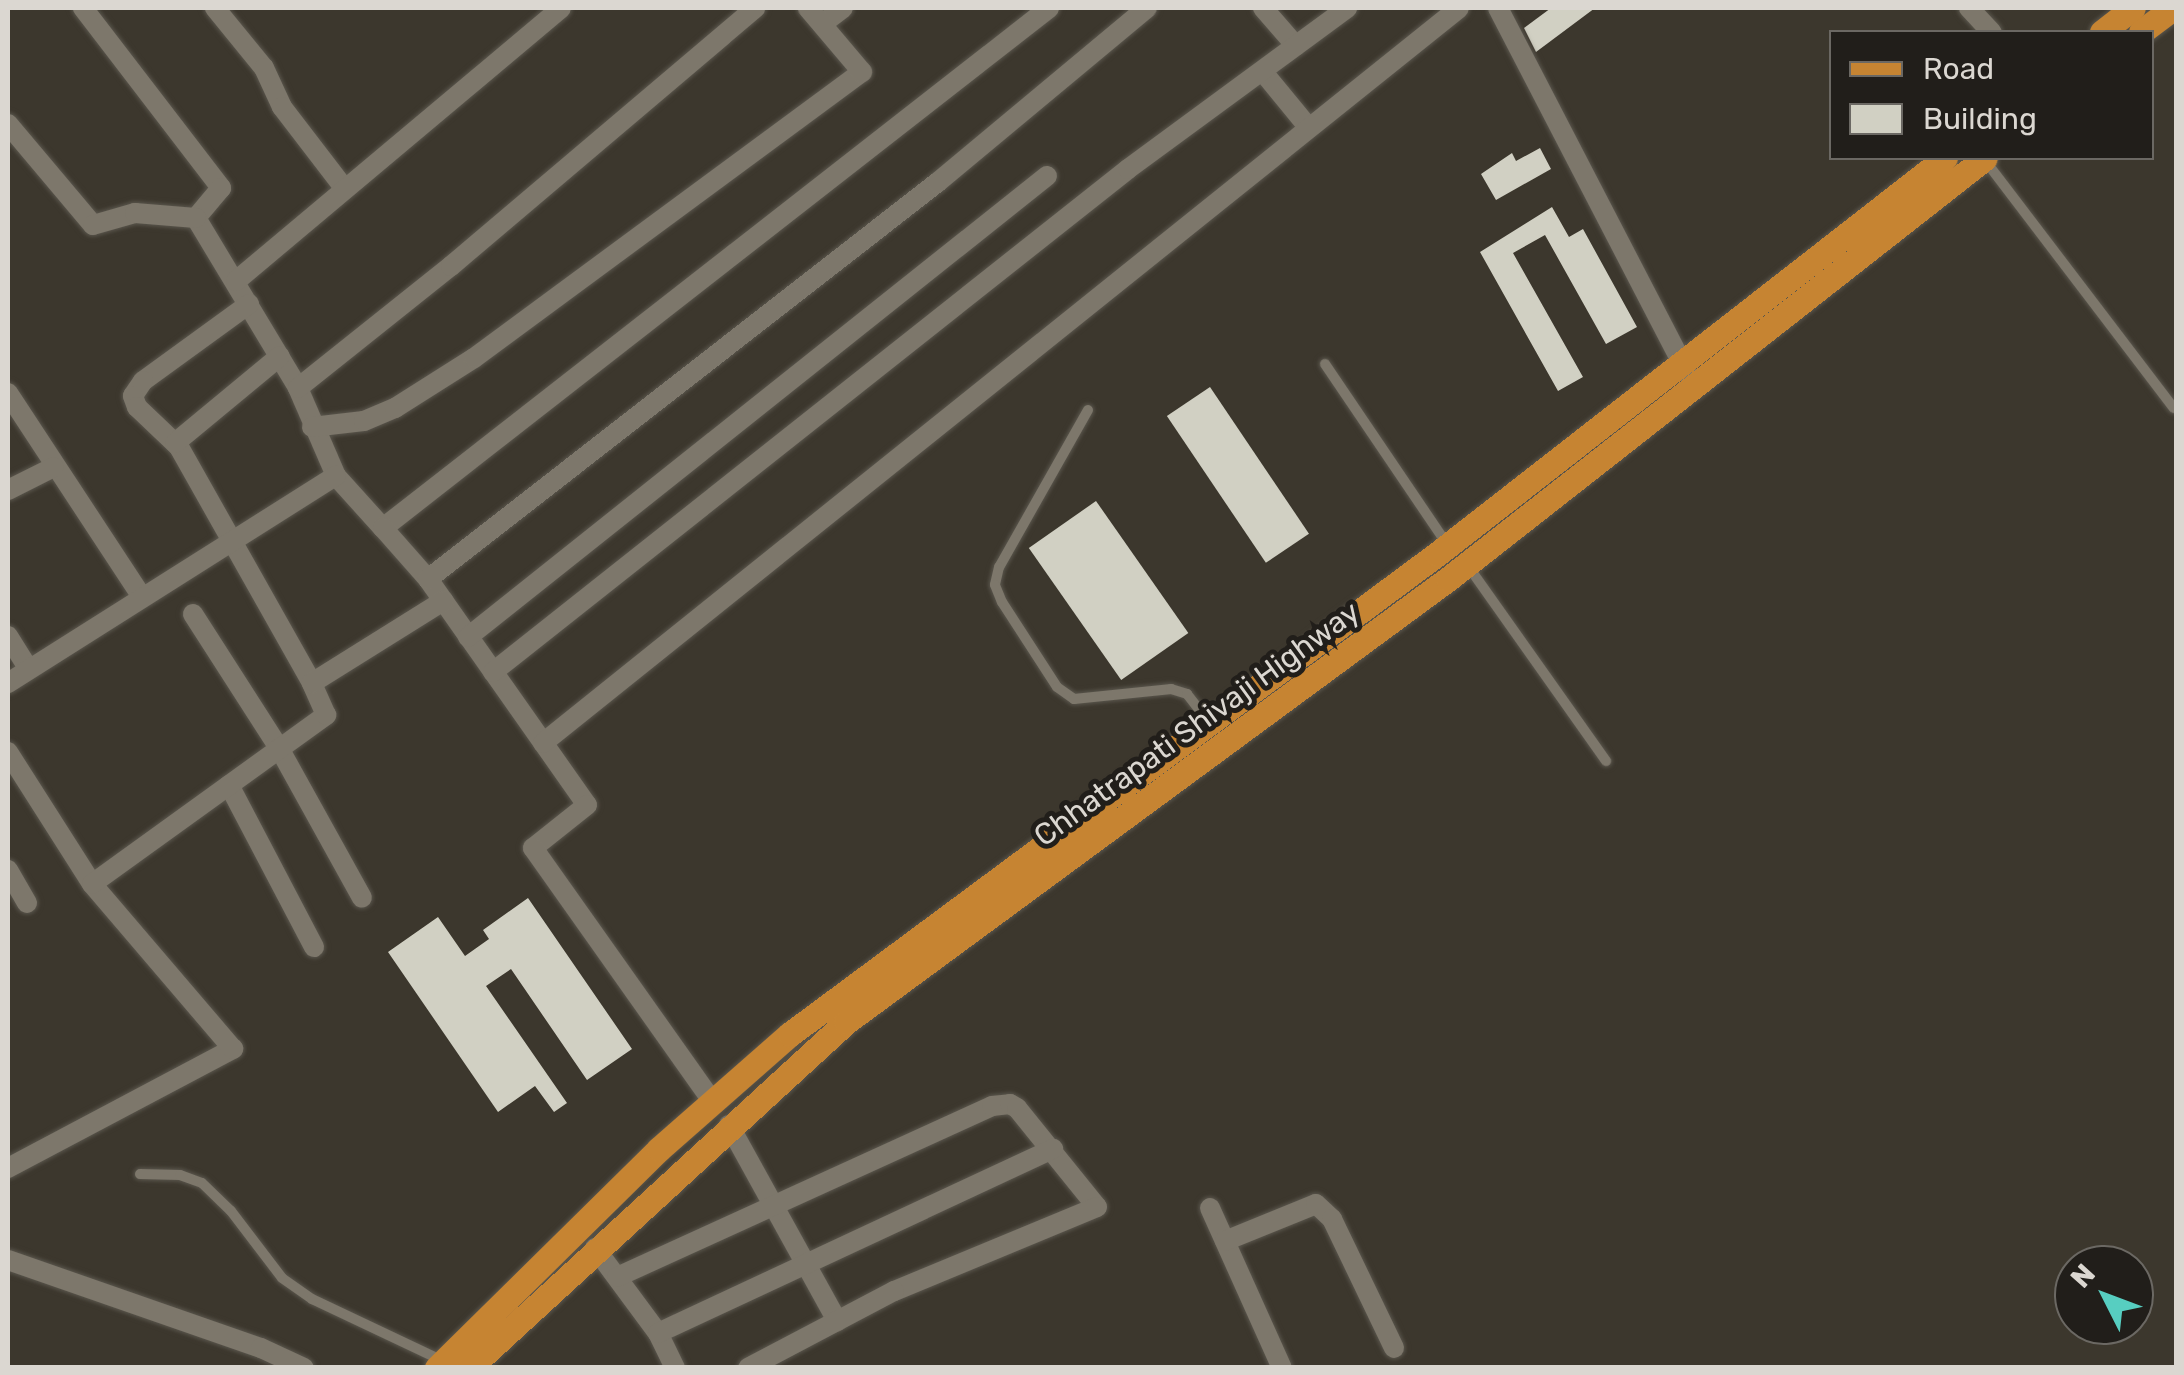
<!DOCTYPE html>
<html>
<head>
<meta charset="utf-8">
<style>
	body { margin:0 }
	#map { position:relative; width:2184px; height:1375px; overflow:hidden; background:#3c372d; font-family:Rubik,sans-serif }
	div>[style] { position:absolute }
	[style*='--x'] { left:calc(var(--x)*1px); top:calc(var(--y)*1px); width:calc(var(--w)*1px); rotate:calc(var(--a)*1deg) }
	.building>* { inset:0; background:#d1d0c3; transform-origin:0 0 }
	.roads { filter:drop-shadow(0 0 2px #5a564d) drop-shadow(0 0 2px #5a564d) }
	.lane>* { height:10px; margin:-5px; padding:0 5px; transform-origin:5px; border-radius:5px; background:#7d776b }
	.street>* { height:20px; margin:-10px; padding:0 10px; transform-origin:10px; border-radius:10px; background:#7d776b }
	.primary>* { height:25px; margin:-12.5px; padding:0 12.5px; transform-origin:12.5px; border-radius:12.5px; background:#c68432 }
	span { translate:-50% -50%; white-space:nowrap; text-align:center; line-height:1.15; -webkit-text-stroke:10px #211e1a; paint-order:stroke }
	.street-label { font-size:30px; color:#dbd7d1 }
	.frame { position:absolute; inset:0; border:10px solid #dbd7d1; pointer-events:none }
	.legend { position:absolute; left:1829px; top:30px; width:325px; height:130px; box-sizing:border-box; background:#211e1a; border:2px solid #6b6863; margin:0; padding:12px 18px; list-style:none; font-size:30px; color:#dbd7d1 }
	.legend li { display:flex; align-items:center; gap:20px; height:50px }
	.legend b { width:50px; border:2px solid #6b6863 }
	.north { position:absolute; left:2054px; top:1245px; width:100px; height:100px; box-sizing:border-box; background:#211e1a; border:2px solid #6b6863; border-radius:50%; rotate:312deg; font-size:28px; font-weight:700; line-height:40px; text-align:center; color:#dbd7d1 }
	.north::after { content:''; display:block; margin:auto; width:35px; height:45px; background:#57cec1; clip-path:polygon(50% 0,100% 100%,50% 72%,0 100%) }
</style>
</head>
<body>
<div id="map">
	<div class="building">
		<div style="clip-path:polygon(1551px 8px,1595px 8px,1536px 52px,1524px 28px)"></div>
		<div style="clip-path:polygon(1540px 148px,1551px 169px,1496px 200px,1481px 174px,1512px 153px,1516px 161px)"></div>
		<div style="clip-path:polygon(1552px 207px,1569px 237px,1583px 229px,1637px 327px,1606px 344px,1545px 235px,1513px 253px,1583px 377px,1558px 391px,1480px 252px)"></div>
		<div style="left:1210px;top:387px;width:177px;height:52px;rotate:56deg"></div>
		<div style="left:1096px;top:501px;width:161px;height:82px;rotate:55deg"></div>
		<div style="clip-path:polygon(528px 898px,632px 1049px,587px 1080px,511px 969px,486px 986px,567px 1103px,554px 1112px,535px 1086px,498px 1112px,388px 952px,438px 917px,465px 956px,489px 939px,483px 930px)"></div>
	</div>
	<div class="roads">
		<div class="lane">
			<div style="--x:1984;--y:159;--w:313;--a:52.7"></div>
			<div style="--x:1325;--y:364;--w:220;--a:55.9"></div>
			<div style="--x:1088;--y:410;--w:180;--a:119.5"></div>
			<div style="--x:999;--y:567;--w:18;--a:103"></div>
			<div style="--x:995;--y:585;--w:18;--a:68"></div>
			<div style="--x:1002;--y:602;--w:101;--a:57.1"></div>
			<div style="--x:1057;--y:687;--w:21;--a:35"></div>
			<div style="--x:1074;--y:699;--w:98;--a:-5.9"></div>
			<div style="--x:1171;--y:689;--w:17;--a:17"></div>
			<div style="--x:1187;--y:694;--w:36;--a:52"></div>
			<div style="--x:1468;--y:566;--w:239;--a:54.7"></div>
			<div style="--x:140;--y:1174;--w:40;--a:1.4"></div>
			<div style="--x:180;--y:1175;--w:23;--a:20"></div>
			<div style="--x:202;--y:1183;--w:40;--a:44"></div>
			<div style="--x:231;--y:1211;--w:84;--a:52.7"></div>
			<div style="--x:282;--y:1278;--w:37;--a:35"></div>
			<div style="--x:312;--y:1299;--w:145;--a:25.3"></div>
		</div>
		<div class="street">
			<div style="--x:83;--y:8;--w:227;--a:52.5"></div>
			<div style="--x:221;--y:188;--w:39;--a:130"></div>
			<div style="--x:196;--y:218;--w:198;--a:59"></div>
			<div style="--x:298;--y:388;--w:96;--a:66.6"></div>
			<div style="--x:336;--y:476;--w:70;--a:47.9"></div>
			<div style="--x:383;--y:528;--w:845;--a:-37.98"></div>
			<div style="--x:215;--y:8;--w:77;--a:50.8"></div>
			<div style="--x:264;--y:68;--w:43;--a:65.2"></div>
			<div style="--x:282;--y:107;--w:103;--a:52.5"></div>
			<div style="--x:1263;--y:8;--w:50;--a:49"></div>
			<div style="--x:1498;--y:8;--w:412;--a:62.6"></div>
			<div style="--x:1969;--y:8;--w:33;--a:47"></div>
			<div style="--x:822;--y:24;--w:26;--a:-37"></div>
			<div style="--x:1263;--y:72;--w:72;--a:50.6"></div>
			<div style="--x:8;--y:124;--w:132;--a:49.9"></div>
			<div style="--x:93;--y:225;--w:44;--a:-15.9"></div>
			<div style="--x:135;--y:213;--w:61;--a:4.7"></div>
			<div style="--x:236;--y:281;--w:424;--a:-40"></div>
			<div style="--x:249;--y:304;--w:131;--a:144"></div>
			<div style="--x:143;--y:381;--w:18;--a:124"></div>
			<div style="--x:133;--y:396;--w:12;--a:70"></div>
			<div style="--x:137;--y:407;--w:58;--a:43.6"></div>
			<div style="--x:179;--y:447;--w:271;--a:60.6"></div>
			<div style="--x:298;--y:388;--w:196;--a:-38.6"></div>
			<div style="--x:451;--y:266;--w:399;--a:-40.3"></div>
			<div style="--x:8;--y:393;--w:244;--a:56.7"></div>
			<div style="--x:312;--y:427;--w:52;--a:-6.6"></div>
			<div style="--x:364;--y:421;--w:34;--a:-23"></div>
			<div style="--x:395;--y:408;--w:93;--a:-32.3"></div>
			<div style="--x:474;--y:358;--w:482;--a:-36.4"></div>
			<div style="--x:862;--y:72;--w:84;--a:-130.2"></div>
			<div style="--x:175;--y:443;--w:136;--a:-39.6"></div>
			<div style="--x:8;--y:490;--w:51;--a:-26.6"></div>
			<div style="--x:383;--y:528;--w:68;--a:48.6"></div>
			<div style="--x:428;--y:579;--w:276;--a:54.9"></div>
			<div style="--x:587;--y:805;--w:69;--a:141.5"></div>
			<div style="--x:533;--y:848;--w:311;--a:54.7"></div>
			<div style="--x:428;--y:579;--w:646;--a:-37.9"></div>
			<div style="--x:938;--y:182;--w:272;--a:-39.8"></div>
			<div style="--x:193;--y:614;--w:159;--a:57.3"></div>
			<div style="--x:279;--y:748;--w:171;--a:61"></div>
			<div style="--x:8;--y:636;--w:39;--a:58"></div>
			<div style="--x:468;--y:637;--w:740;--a:-38.53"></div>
			<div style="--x:493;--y:672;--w:810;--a:-38.38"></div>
			<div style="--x:1128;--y:169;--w:272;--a:-36.3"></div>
			<div style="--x:8;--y:683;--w:388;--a:-32.3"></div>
			<div style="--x:543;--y:743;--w:1174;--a:-38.74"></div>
			<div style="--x:8;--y:752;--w:156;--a:57.5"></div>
			<div style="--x:229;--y:785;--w:183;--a:62.3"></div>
			<div style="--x:8;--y:870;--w:38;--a:60"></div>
			<div style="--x:729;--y:1125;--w:224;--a:61.1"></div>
			<div style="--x:8;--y:1168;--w:255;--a:-27.9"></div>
			<div style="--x:233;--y:1049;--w:217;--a:-130.5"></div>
			<div style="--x:92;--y:884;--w:289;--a:-35.8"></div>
			<div style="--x:326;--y:715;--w:35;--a:-114"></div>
			<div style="--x:312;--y:683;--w:155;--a:-32"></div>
			<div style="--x:1210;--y:1208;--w:175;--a:65.8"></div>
			<div style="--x:1225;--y:1241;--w:98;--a:-22.1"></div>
			<div style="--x:1316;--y:1204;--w:22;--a:43"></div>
			<div style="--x:1332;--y:1219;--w:143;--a:64.3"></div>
			<div style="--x:595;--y:1248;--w:106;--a:53.5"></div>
			<div style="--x:658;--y:1333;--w:39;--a:64"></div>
			<div style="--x:8;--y:1260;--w:268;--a:19.2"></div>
			<div style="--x:261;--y:1348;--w:47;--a:24.9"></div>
			<div style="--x:617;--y:1277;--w:412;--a:-24.5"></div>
			<div style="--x:992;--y:1106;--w:18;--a:-6"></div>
			<div style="--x:1010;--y:1104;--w:8;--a:30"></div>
			<div style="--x:1017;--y:1108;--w:127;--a:51.1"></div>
			<div style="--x:1097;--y:1207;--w:220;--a:157.5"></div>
			<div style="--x:894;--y:1291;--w:165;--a:152.2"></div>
			<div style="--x:658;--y:1333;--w:436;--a:-25"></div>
		</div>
		<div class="primary">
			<div style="--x:2102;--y:32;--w:39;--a:-38"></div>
			<div style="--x:2141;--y:32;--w:40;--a:-37"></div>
			<div style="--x:437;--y:1368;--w:312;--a:-44.6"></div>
			<div style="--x:659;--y:1149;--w:174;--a:-41.3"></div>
			<div style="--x:790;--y:1034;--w:806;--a:-36.57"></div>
			<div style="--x:1437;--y:554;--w:644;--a:-37.94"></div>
			<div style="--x:469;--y:1368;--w:512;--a:-42.54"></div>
			<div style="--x:846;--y:1022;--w:747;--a:-36.35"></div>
			<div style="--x:1448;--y:579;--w:682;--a:-38.1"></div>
		</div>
	</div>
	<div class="street-label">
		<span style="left:1197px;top:724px;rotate:-36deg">Chhatrapati Shivaji Highway</span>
	</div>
	<div class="frame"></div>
	<ul class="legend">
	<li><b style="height:12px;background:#c68432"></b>Road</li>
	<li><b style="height:28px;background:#d1d0c3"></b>Building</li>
	</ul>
	<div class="north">N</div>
</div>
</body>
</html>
